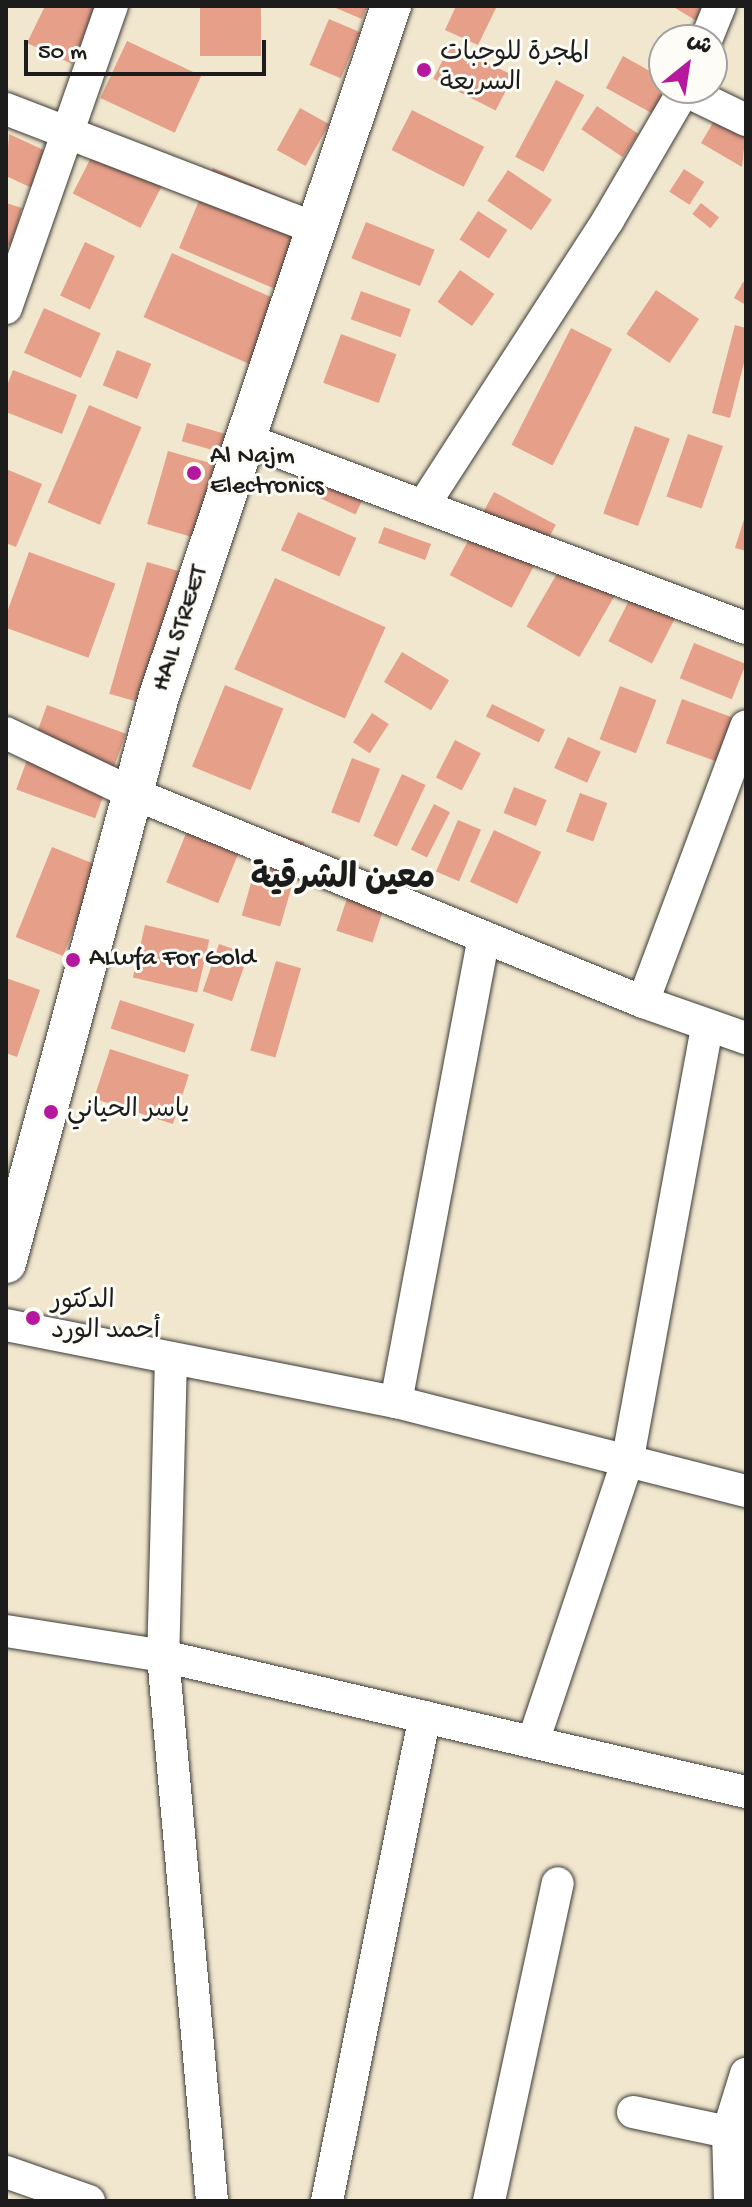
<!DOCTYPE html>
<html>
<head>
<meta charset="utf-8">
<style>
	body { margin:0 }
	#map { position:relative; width:752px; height:2207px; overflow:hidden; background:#f1e7ce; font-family:"Gochi Hand","Playpen Sans Arabic",sans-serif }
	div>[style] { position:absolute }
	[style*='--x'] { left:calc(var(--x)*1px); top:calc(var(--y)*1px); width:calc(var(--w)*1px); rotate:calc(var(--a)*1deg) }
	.building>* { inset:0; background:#e69f88; transform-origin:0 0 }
	.roads { filter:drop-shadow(0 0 2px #3c3a37) drop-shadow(0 0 2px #3c3a37) }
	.minor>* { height:32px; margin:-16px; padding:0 16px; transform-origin:16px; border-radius:16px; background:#fff }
	.tertiary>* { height:40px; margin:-20px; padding:0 20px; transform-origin:20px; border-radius:20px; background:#fff }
	.dots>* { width:22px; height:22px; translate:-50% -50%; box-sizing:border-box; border:4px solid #fdfcf7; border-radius:50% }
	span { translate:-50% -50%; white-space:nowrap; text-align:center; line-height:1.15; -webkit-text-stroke:6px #fdfcf7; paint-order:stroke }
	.poi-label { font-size:26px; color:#1c1c1c }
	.left { translate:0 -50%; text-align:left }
	.street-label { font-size:26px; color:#1c1c1c }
	.district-label { font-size:34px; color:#1c1c1c; font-weight:700 }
	.frame { position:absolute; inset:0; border:8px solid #1c1c1c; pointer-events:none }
	.north { position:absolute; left:648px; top:24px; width:80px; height:80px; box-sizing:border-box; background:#fdfcf7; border:2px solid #a3a29f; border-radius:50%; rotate:30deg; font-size:22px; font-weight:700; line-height:32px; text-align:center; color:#1c1c1c }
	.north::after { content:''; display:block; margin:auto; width:28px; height:36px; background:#b5179e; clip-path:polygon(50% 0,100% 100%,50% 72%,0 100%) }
	.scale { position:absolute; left:24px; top:40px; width:242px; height:36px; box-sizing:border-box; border:4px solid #1c1c1c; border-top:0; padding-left:10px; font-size:24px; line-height:28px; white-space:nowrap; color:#1c1c1c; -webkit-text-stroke:6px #fdfcf7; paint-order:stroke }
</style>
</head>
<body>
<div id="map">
	<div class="building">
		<div style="clip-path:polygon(45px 6px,101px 6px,72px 64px,27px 43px)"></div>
		<div style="left:200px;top:6px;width:61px;height:50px"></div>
		<div style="clip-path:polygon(331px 6px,367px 6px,362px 19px)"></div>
		<div style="clip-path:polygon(456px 6px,497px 6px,478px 45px,445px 30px)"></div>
		<div style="clip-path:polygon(672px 6px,729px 6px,713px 31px)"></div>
		<div style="left:329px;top:19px;width:34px;height:50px;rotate:23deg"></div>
		<div style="left:127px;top:41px;width:82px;height:63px;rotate:25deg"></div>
		<div style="left:451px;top:44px;width:70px;height:39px;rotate:27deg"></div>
		<div style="clip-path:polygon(623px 56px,664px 79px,664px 88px,672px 88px,657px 116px,606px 88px)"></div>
		<div style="left:556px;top:80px;width:32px;height:87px;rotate:28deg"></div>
		<div style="left:597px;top:106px;width:50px;height:28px;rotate:34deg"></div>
		<div style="left:300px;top:108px;width:33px;height:48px;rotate:29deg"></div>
		<div style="left:412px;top:110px;width:81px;height:45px;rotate:27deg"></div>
		<div style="clip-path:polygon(718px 114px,746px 130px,742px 167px,701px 143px)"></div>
		<div style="left:104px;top:132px;width:76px;height:69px;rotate:27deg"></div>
		<div style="clip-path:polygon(9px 134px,48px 152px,32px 188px,6px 176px)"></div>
		<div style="left:213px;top:168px;width:104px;height:87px;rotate:23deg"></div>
		<div style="left:684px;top:169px;width:24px;height:27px;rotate:33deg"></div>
		<div style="left:508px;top:170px;width:53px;height:37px;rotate:34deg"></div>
		<div style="clip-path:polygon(6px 203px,22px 208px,11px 246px,6px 245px)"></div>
		<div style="left:701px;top:203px;width:23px;height:14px;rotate:38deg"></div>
		<div style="left:478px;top:211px;width:35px;height:34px;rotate:33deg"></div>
		<div style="left:366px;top:222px;width:74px;height:39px;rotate:22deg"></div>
		<div style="left:85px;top:242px;width:33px;height:59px;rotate:25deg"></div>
		<div style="left:172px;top:253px;width:118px;height:70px;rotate:24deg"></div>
		<div style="left:460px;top:270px;width:42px;height:39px;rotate:35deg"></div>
		<div style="clip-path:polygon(743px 282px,746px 283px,746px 305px,734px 298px)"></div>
		<div style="left:656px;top:290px;width:52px;height:53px;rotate:34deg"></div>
		<div style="left:361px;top:291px;width:53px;height:30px;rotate:20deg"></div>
		<div style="left:44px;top:308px;width:62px;height:49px;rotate:24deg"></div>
		<div style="clip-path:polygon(735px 325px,746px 328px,746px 355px,730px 418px,712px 413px)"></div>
		<div style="left:571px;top:328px;width:46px;height:131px;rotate:27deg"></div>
		<div style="left:341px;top:334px;width:59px;height:52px;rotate:20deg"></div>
		<div style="left:117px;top:350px;width:37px;height:38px;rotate:22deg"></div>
		<div style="clip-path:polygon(13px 370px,77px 395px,62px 434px,6px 412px,6px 388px)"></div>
		<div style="left:89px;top:405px;width:57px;height:106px;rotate:23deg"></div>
		<div style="left:187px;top:423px;width:43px;height:19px;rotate:16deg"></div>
		<div style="left:635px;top:426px;width:37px;height:93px;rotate:20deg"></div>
		<div style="left:688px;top:434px;width:37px;height:66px;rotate:19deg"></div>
		<div style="left:168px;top:451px;width:52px;height:76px;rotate:16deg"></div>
		<div style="left:309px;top:451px;width:69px;height:38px;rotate:25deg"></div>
		<div style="clip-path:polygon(6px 469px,42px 484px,16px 547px,6px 543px)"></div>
		<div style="left:494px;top:492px;width:70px;height:94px;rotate:28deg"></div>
		<div style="left:298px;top:512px;width:64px;height:42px;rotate:24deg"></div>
		<div style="clip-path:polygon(746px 513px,746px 551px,735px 548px)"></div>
		<div style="left:384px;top:527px;width:50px;height:17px;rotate:20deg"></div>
		<div style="left:29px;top:552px;width:92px;height:79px;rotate:20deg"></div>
		<div style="left:147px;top:562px;width:53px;height:137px;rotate:16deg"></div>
		<div style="left:562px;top:565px;width:61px;height:71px;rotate:30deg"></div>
		<div style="left:641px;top:577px;width:49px;height:72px;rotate:27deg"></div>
		<div style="left:275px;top:578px;width:121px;height:100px;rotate:24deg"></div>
		<div style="left:694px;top:643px;width:56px;height:38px;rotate:22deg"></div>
		<div style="left:402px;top:652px;width:55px;height:35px;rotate:31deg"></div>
		<div style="left:225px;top:685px;width:63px;height:88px;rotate:22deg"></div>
		<div style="left:620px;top:686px;width:39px;height:57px;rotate:21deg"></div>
		<div style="left:682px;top:699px;width:59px;height:47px;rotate:20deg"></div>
		<div style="left:492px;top:704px;width:59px;height:14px;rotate:26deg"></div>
		<div style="left:47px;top:705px;width:84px;height:90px;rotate:20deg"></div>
		<div style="left:372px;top:713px;width:20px;height:35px;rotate:33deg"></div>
		<div style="left:568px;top:737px;width:36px;height:34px;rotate:24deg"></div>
		<div style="left:455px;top:740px;width:29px;height:42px;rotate:27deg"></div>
		<div style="left:352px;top:758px;width:30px;height:58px;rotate:21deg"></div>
		<div style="left:402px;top:774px;width:26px;height:68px;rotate:25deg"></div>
		<div style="left:514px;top:787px;width:35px;height:28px;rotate:22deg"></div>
		<div style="left:580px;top:793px;width:29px;height:41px;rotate:20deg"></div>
		<div style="left:434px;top:804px;width:18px;height:51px;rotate:27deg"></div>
		<div style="left:458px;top:820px;width:25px;height:56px;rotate:23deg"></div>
		<div style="left:191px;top:821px;width:56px;height:66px;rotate:22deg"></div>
		<div style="left:494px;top:830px;width:52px;height:57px;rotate:25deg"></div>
		<div style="left:266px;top:831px;width:40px;height:88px;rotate:16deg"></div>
		<div style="left:52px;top:847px;width:51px;height:97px;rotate:22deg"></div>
		<div style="left:350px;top:889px;width:38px;height:44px;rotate:18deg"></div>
		<div style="left:145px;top:925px;width:66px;height:54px;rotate:13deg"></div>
		<div style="left:219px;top:944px;width:31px;height:50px;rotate:19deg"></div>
		<div style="left:276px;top:961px;width:26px;height:93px;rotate:16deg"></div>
		<div style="clip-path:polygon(6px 978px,40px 990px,17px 1057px,6px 1053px)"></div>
		<div style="left:120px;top:1000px;width:78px;height:30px;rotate:18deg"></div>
		<div style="left:110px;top:1049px;width:83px;height:52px;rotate:18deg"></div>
	</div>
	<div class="roads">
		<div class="minor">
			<div style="--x:706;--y:40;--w:37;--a:-68"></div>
			<div style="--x:684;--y:90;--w:69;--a:25.8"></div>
			<div style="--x:6;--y:109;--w:331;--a:21.1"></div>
			<div style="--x:6;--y:308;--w:320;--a:-70.7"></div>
			<div style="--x:245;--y:439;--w:535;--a:20.67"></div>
			<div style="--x:425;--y:503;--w:337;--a:-57.1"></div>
			<div style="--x:608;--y:220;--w:153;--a:-59.7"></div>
			<div style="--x:6;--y:733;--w:140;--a:25.5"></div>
			<div style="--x:132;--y:793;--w:552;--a:22.24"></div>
			<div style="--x:643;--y:1002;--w:109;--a:19.3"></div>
			<div style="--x:643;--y:1002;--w:294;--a:-69.5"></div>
			<div style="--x:6;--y:1325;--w:398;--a:11.2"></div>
			<div style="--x:396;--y:1402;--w:361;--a:14.3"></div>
			<div style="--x:171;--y:1358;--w:298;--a:91.5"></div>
			<div style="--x:163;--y:1656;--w:547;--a:84.86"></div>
			<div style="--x:396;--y:1402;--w:473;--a:-79.3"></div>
			<div style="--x:6;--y:1631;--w:159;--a:9"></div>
			<div style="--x:163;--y:1656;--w:599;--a:13.13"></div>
			<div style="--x:533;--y:1742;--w:294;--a:-71.4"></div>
			<div style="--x:627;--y:1463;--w:445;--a:-79.6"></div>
			<div style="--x:633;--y:2112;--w:97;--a:11.9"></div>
			<div style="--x:728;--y:2132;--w:69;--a:88.3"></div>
			<div style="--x:728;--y:2132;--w:61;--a:-72.8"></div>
			<div style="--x:6;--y:2172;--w:88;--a:19.3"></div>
			<div style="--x:327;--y:2201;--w:494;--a:-78.6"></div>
			<div style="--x:489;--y:2201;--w:325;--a:-77.8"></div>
		</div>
		<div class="tertiary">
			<div style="--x:6;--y:1263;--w:587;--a:-74.9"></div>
			<div style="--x:159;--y:696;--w:728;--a:-71.42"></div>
		</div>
	</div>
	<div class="dots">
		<div style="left:424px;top:70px;background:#b5179e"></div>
		<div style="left:194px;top:473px;background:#b5179e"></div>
		<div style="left:73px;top:960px;background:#b5179e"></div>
		<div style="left:51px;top:1112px;background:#b5179e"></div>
		<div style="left:33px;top:1318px;background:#b5179e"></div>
	</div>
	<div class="poi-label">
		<span class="left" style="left:440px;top:70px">المجرة للوجبات<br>السريعة</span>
		<span class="left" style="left:210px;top:473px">Al Najm<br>Electronics</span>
		<span class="left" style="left:89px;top:960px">ALwfa For Gold</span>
		<span class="left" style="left:67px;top:1112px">ياسر الحياني</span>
		<span class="left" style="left:51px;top:1318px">الدكتور<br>أحمد الورد</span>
	</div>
	<div class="street-label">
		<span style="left:182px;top:629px;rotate:-72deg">HAIL STREET</span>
	</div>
	<div class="district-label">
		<span style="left:343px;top:882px">معين الشرقية</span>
	</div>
	<div class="frame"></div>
	<div class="north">ش</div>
	<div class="scale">50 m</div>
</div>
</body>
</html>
